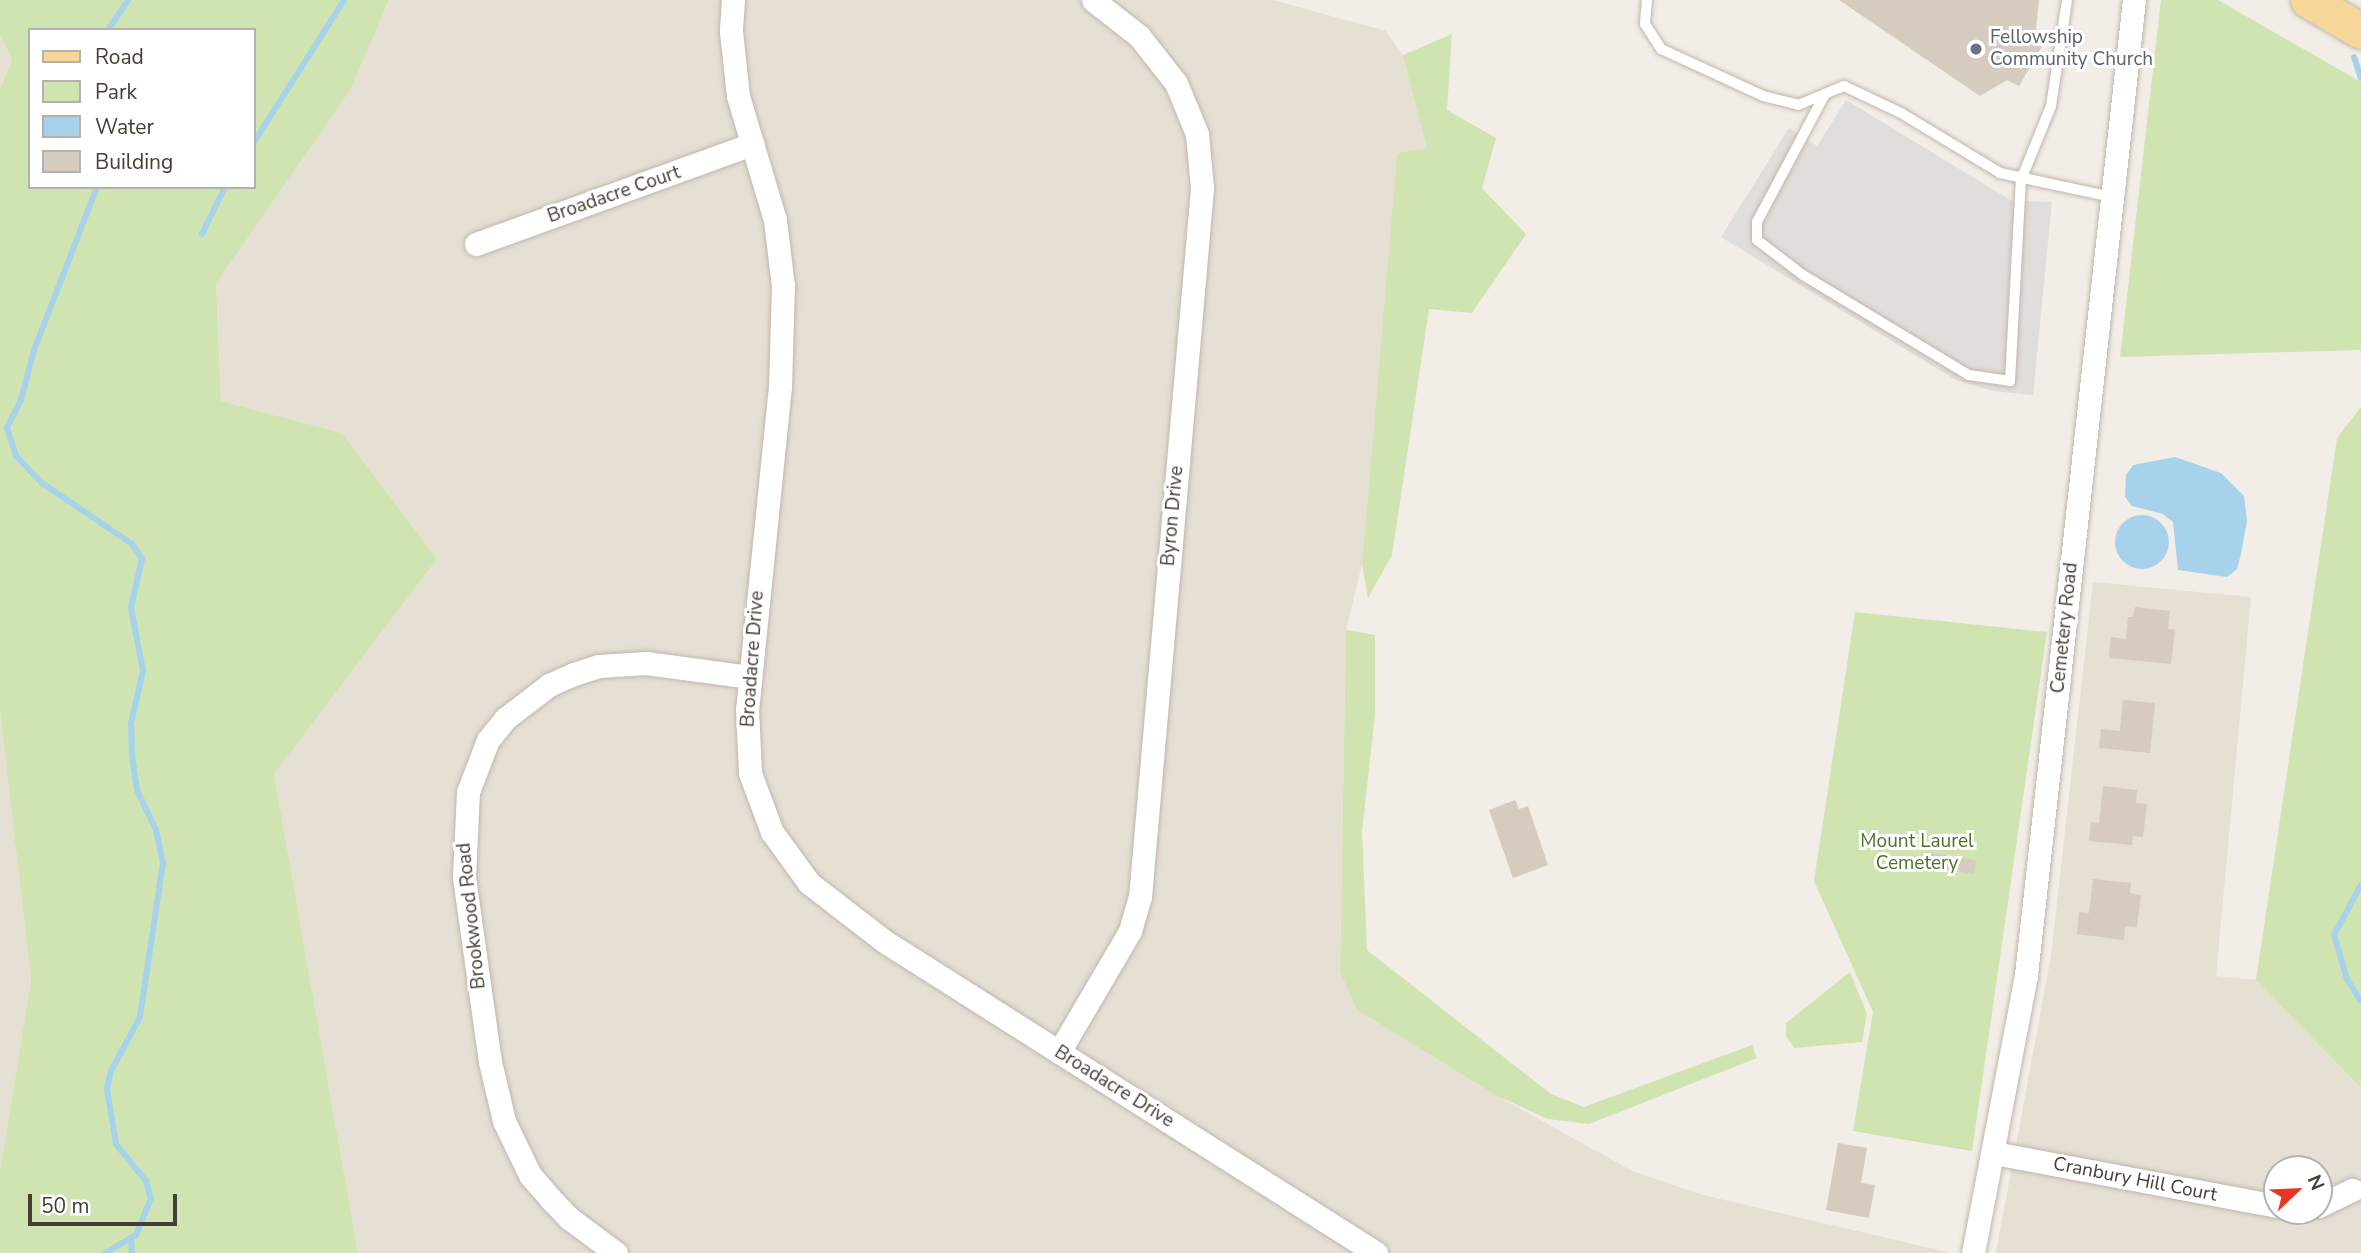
<!DOCTYPE html>
<html>
<head>
<meta charset="utf-8">
<style>
	body { margin:0 }
	#map { position:relative; width:2361px; height:1253px; overflow:hidden; background:#f2ede6; font-family:"Nunito Sans",sans-serif }
	div>[style] { position:absolute }
	[style*='--x'] { left:calc(var(--x)*1px); top:calc(var(--y)*1px); width:calc(var(--w)*1px); rotate:calc(var(--a)*1deg) }
	.residential>* { inset:0; background:#e5dfd4 }
	.green>* { inset:0; background:#d0e4b1 }
	.parking>* { inset:0; background:#e0dedb }
	.water>* { inset:0; background:#a6d3eb }
	.round { border-radius:50% }
	.stream>* { height:6px; margin:-3px; padding:0 3px; transform-origin:3px; border-radius:3px; background:#a6d3eb }
	.building>* { inset:0; background:#d6cbbf; transform-origin:0 0 }
	.roads { filter:drop-shadow(0 0 2px #c0b7ac) drop-shadow(0 0 2px #c0b7ac) }
	.lane>* { height:10px; margin:-5px; padding:0 5px; transform-origin:5px; border-radius:5px; background:#fff }
	.street>* { height:23px; margin:-11.5px; padding:0 11.5px; transform-origin:11.5px; border-radius:11.5px; background:#fff }
	.primary>* { height:35px; margin:-17.5px; padding:0 17.5px; transform-origin:17.5px; border-radius:17.5px; background:#f7d799 }
	.dots>* { width:19px; height:19px; translate:-50% -50%; box-sizing:border-box; border:4px solid #fff; border-radius:50% }
	span { translate:-50% -50%; white-space:nowrap; text-align:center; line-height:1.15; -webkit-text-stroke:6px #fff; paint-order:stroke }
	.worship-label { font-size:19px; color:#5b616d }
	.left { translate:0 -50%; text-align:left }
	.street-label { font-size:19px; color:#443e36 }
	.park-label { font-size:19px; color:#4b722d }
	.legend { position:absolute; left:28px; top:28px; width:228px; height:161px; box-sizing:border-box; background:#fff; border:2px solid #b4b2af; margin:0; padding:9px 12px; list-style:none; font-size:21px; color:#443e36 }
	.legend li { display:flex; align-items:center; gap:14px; height:35px }
	.legend b { width:35px; border:2px solid #b4b2af }
	.north { position:absolute; left:2263px; top:1155px; width:70px; height:70px; box-sizing:border-box; background:#fff; border:2px solid #b4b2af; border-radius:50%; rotate:67deg; font-size:19px; font-weight:700; line-height:28px; text-align:center; color:#443e36 }
	.north::after { content:''; display:block; margin:auto; width:24px; height:32px; background:#eb3523; clip-path:polygon(50% 0,100% 100%,50% 72%,0 100%) }
	.scale { position:absolute; left:28px; top:1194px; width:149px; height:32px; box-sizing:border-box; border:4px solid #443e36; border-top:0; padding-left:9px; font-size:21px; line-height:24px; white-space:nowrap; color:#443e36; -webkit-text-stroke:5px #fff; paint-order:stroke }
</style>
</head>
<body>
<div id="map">
	<div class="residential">
		<div style="clip-path:polygon(389px 0,1273px 0,1386px 31px,1403px 55px,1414px 86px,1427px 148px,1397px 153px,1362px 564px,1346px 630px,1340px 972px,1357px 1010px,1497px 1096px,1632px 1171px,1703px 1195px,1951px 1253px,358px 1253px,274px 774px,437px 559px,342px 433px,221px 401px,216px 282px,351px 89px)"></div>
		<div style="clip-path:polygon(0 35px,12px 60px,0 89px)"></div>
		<div style="clip-path:polygon(evenodd,2093px 582px,2251px 597px,2216px 976px,2256px 980px,2361px 1088px,2361px 1253px,1996px 1253px,2051px 956px,2093px 582px,2277px 1169px,2319px 1169px,2319px 1211px,2277px 1211px,2277px 1169px)"></div>
		<div style="clip-path:polygon(0 711px,31px 980px,0 1172px)"></div>
	</div>
	<div class="green">
		<div style="clip-path:polygon(evenodd,0 0,389px 0,351px 89px,216px 283px,221px 401px,342px 433px,437px 559px,274px 774px,358px 1253px,0 1253px,0 1172px,31px 980px,0 711px,0 89px,12px 60px,0 35px,0 0,30px 30px,254px 30px,254px 187px,30px 187px,30px 30px)"></div>
		<div style="clip-path:polygon(2161px 0,2218px 0,2361px 82px,2361px 355px,2360px 350px,2120px 357px)"></div>
		<div style="clip-path:polygon(1452px 34px,1447px 110px,1496px 138px,1482px 188px,1526px 234px,1472px 313px,1429px 309px,1392px 555px,1368px 598px,1362px 564px,1397px 153px,1427px 148px,1403px 55px)"></div>
		<div style="clip-path:polygon(2361px 407px,2361px 1088px,2256px 980px,2337px 438px)"></div>
		<div style="clip-path:polygon(1855px 612px,2047px 632px,1972px 1151px,1853px 1131px,1873px 1012px,1814px 881px)"></div>
		<div style="clip-path:polygon(1346px 630px,1375px 635px,1375px 715px,1362px 832px,1367px 950px,1551px 1094px,1584px 1107px,1752px 1045px,1757px 1058px,1589px 1124px,1548px 1119px,1497px 1096px,1357px 1010px,1340px 972px)"></div>
		<div style="clip-path:polygon(1850px 972px,1867px 1014px,1862px 1042px,1794px 1048px,1786px 1036px,1786px 1023px)"></div>
	</div>
	<div class="parking">
		<div style="clip-path:polygon(1846px 100px,2012px 201px,2052px 202px,2033px 395px,1992px 391px,1956px 380px,1721px 237px,1789px 128px,1817px 146px)"></div>
	</div>
	<div class="water">
		<div style="clip-path:polygon(2175px 457px,2221px 473px,2244px 496px,2247px 521px,2241px 554px,2237px 569px,2227px 577px,2178px 570px,2173px 522px,2163px 514px,2132px 506px,2125px 497px,2126px 475px,2133px 465px)"></div>
		<div class="round" style="left:2115px;top:515px;width:54px;height:54px"></div>
	</div>
	<div class="stream">
		<div style="--x:108;--y:30;--w:36;--a:-56"></div>
		<div style="--x:2354;--y:57;--w:22;--a:72"></div>
		<div style="--x:254;--y:142;--w:168;--a:-57.6"></div>
		<div style="--x:97;--y:187;--w:175;--a:111.1"></div>
		<div style="--x:34;--y:350;--w:52;--a:104.6"></div>
		<div style="--x:21;--y:400;--w:31;--a:117"></div>
		<div style="--x:7;--y:428;--w:29;--a:72"></div>
		<div style="--x:16;--y:456;--w:37;--a:46"></div>
		<div style="--x:42;--y:483;--w:109;--a:34.1"></div>
		<div style="--x:132;--y:544;--w:18;--a:56"></div>
		<div style="--x:142;--y:559;--w:50;--a:102.7"></div>
		<div style="--x:131;--y:608;--w:64;--a:79.2"></div>
		<div style="--x:143;--y:671;--w:53;--a:103"></div>
		<div style="--x:131;--y:723;--w:32;--a:88"></div>
		<div style="--x:132;--y:755;--w:35;--a:82"></div>
		<div style="--x:137;--y:790;--w:44;--a:64.6"></div>
		<div style="--x:156;--y:830;--w:34;--a:78"></div>
		<div style="--x:163;--y:863;--w:156;--a:98.5"></div>
		<div style="--x:140;--y:1017;--w:61;--a:118.2"></div>
		<div style="--x:111;--y:1071;--w:18;--a:103"></div>
		<div style="--x:107;--y:1089;--w:56;--a:80.7"></div>
		<div style="--x:116;--y:1144;--w:48;--a:51"></div>
		<div style="--x:146;--y:1181;--w:18;--a:74"></div>
		<div style="--x:151;--y:1198;--w:40;--a:112"></div>
		<div style="--x:136;--y:1235;--w:36;--a:150"></div>
		<div style="--x:202;--y:234;--w:52;--a:-63.9"></div>
		<div style="--x:2361;--y:885;--w:57;--a:118.4"></div>
		<div style="--x:2334;--y:935;--w:46;--a:73.5"></div>
		<div style="--x:2347;--y:979;--w:26;--a:58"></div>
		<div style="--x:131;--y:1239;--w:14;--a:86"></div>
	</div>
	<div class="building">
		<div style="clip-path:polygon(1839px 0,2039px 0,2036px 30px,2048px 36px,2019px 86px,2007px 80px,1980px 96px)"></div>
		<div style="clip-path:polygon(2135px 607px,2170px 611px,2168px 629px,2175px 630px,2171px 664px,2109px 658px,2111px 637px,2126px 639px,2128px 617px,2133px 617px)"></div>
		<div style="clip-path:polygon(2123px 700px,2155px 703px,2150px 753px,2099px 748px,2101px 729px,2120px 731px)"></div>
		<div style="clip-path:polygon(2103px 786px,2137px 790px,2136px 803px,2147px 804px,2143px 837px,2133px 836px,2132px 845px,2089px 841px,2091px 822px,2099px 823px)"></div>
		<div style="clip-path:polygon(1515px 800px,1519px 809px,1528px 806px,1548px 865px,1513px 878px,1489px 810px)"></div>
		<div style="left:1925px;top:852px;width:52px;height:14px;rotate:9deg"></div>
		<div style="clip-path:polygon(2093px 879px,2131px 883px,2130px 893px,2141px 895px,2137px 927px,2125px 926px,2124px 940px,2077px 934px,2079px 912px,2089px 913px)"></div>
		<div style="clip-path:polygon(1838px 1143px,1867px 1148px,1861px 1183px,1875px 1185px,1869px 1218px,1826px 1210px)"></div>
	</div>
	<div class="roads">
		<div class="lane">
			<div style="--x:1647;--y:0;--w:24;--a:95"></div>
			<div style="--x:1645;--y:24;--w:30;--a:57"></div>
			<div style="--x:1661;--y:49;--w:112;--a:24.7"></div>
			<div style="--x:1763;--y:96;--w:36;--a:14"></div>
			<div style="--x:1798;--y:105;--w:50;--a:-22.4"></div>
			<div style="--x:1844;--y:86;--w:63;--a:25.3"></div>
			<div style="--x:1901;--y:113;--w:116;--a:31.2"></div>
			<div style="--x:2000;--y:173;--w:115;--a:12.1"></div>
			<div style="--x:1825;--y:94;--w:145;--a:118"></div>
			<div style="--x:1757;--y:222;--w:18;--a:90"></div>
			<div style="--x:1757;--y:240;--w:58;--a:37.3"></div>
			<div style="--x:1803;--y:275;--w:194;--a:31.1"></div>
			<div style="--x:1969;--y:375;--w:41;--a:8.3"></div>
			<div style="--x:2010;--y:381;--w:201;--a:-86.9"></div>
			<div style="--x:2021;--y:180;--w:80;--a:-67.9"></div>
			<div style="--x:2051;--y:106;--w:107;--a:-81.4"></div>
		</div>
		<div class="street">
			<div style="--x:733;--y:0;--w:31;--a:94"></div>
			<div style="--x:731;--y:31;--w:65;--a:83.9"></div>
			<div style="--x:738;--y:96;--w:129;--a:73.4"></div>
			<div style="--x:775;--y:220;--w:66;--a:83.1"></div>
			<div style="--x:783;--y:286;--w:100;--a:91.7"></div>
			<div style="--x:780;--y:386;--w:325;--a:95.8"></div>
			<div style="--x:747;--y:709;--w:64;--a:87.3"></div>
			<div style="--x:750;--y:773;--w:63;--a:69.6"></div>
			<div style="--x:772;--y:832;--w:63;--a:54"></div>
			<div style="--x:809;--y:883;--w:95;--a:37.7"></div>
			<div style="--x:884;--y:941;--w:583;--a:32.38"></div>
			<div style="--x:476;--y:244;--w:294;--a:-19.9"></div>
			<div style="--x:1059;--y:1052;--w:140;--a:-59.6"></div>
			<div style="--x:1130;--y:931;--w:35;--a:-74"></div>
			<div style="--x:1140;--y:897;--w:712;--a:-85"></div>
			<div style="--x:1202;--y:188;--w:54;--a:-95.3"></div>
			<div style="--x:1197;--y:134;--w:55;--a:-112.4"></div>
			<div style="--x:1176;--y:83;--w:60;--a:-128.2"></div>
			<div style="--x:1139;--y:36;--w:58;--a:-142"></div>
			<div style="--x:1994;--y:1153;--w:288;--a:10.6"></div>
			<div style="--x:2319;--y:1206;--w:37;--a:-26"></div>
			<div style="--x:616;--y:1253;--w:57;--a:-143.5"></div>
			<div style="--x:570;--y:1219;--w:29;--a:-134"></div>
			<div style="--x:550;--y:1198;--w:30;--a:-131"></div>
			<div style="--x:530;--y:1175;--w:60;--a:-115.7"></div>
			<div style="--x:504;--y:1121;--w:61;--a:-103.3"></div>
			<div style="--x:490;--y:1062;--w:187;--a:-98"></div>
			<div style="--x:464;--y:877;--w:85;--a:-87.3"></div>
			<div style="--x:468;--y:792;--w:56;--a:-69"></div>
			<div style="--x:488;--y:740;--w:28;--a:-51"></div>
			<div style="--x:506;--y:718;--w:54;--a:-37.5"></div>
			<div style="--x:549;--y:685;--w:27;--a:-24"></div>
			<div style="--x:574;--y:674;--w:26;--a:-18"></div>
			<div style="--x:599;--y:666;--w:47;--a:-3.7"></div>
			<div style="--x:646;--y:663;--w:104;--a:7.7"></div>
			<div style="--x:1973;--y:1253;--w:283;--a:-79.2"></div>
			<div style="--x:2026;--y:975;--w:981;--a:-83.68"></div>
		</div>
		<div class="primary">
			<div style="--x:2308;--y:0;--w:61;--a:30.3"></div>
		</div>
	</div>
	<div class="dots">
		<div style="left:1976px;top:49px;background:#6b7280"></div>
	</div>
	<div class="worship-label">
		<span class="left" style="left:1990px;top:49px">Fellowship<br>Community Church</span>
	</div>
	<div class="street-label">
		<span style="left:614px;top:195px;rotate:-19deg">Broadacre Court</span>
		<span style="left:1173px;top:516px;rotate:-85deg">Byron Drive</span>
		<span style="left:2065px;top:628px;rotate:-84deg">Cemetery Road</span>
		<span style="left:753px;top:659px;rotate:-86deg">Broadacre Drive</span>
		<span style="left:472px;top:916px;rotate:-96deg">Brookwood Road</span>
		<span style="left:1114px;top:1087px;rotate:32deg">Broadacre Drive</span>
		<span style="left:2135px;top:1180px;rotate:11deg">Cranbury Hill Court</span>
	</div>
	<div class="park-label">
		<span style="left:1917px;top:853px">Mount Laurel<br>Cemetery</span>
	</div>
	<ul class="legend">
	<li><b style="height:9px;background:#f7d799"></b>Road</li>
	<li><b style="height:19px;background:#d0e4b1"></b>Park</li>
	<li><b style="height:19px;background:#a6d3eb"></b>Water</li>
	<li><b style="height:19px;background:#d6cbbf"></b>Building</li>
	</ul>
	<div class="north">N</div>
	<div class="scale">50 m</div>
</div>
</body>
</html>
